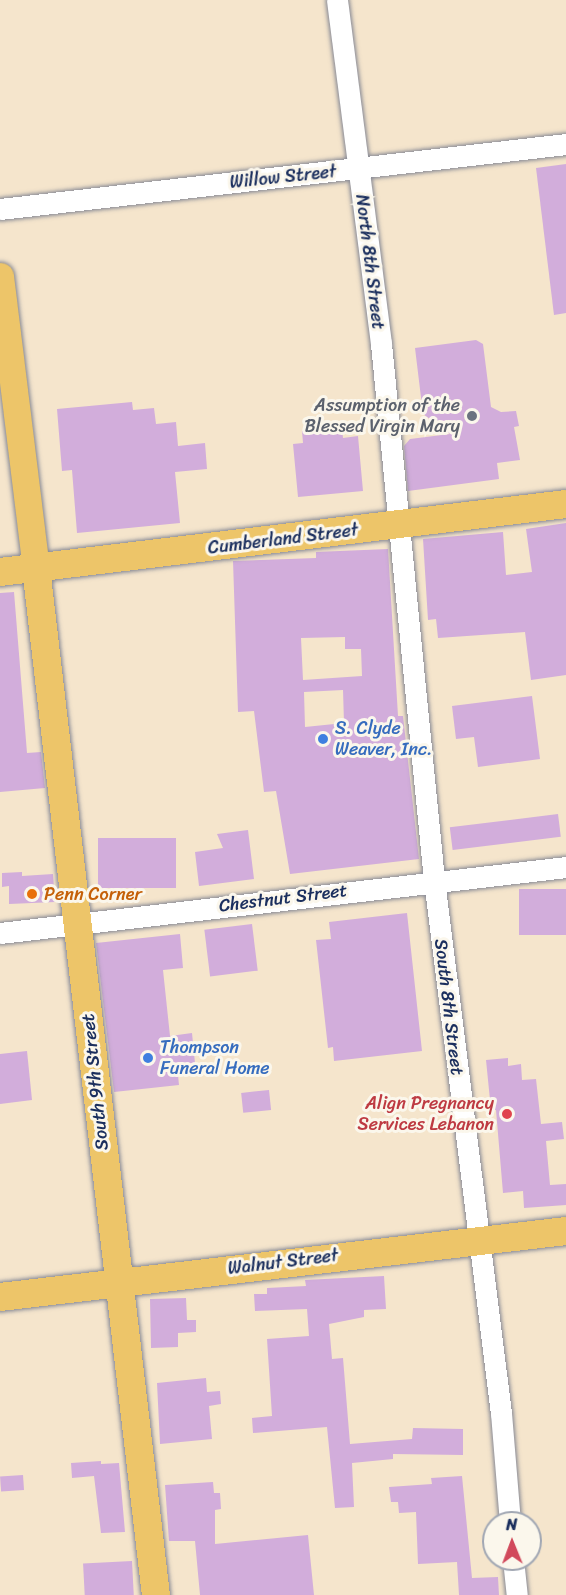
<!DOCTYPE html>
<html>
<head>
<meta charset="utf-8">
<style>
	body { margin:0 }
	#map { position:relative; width:566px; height:1595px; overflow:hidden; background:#f5e5cc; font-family:Sriracha,sans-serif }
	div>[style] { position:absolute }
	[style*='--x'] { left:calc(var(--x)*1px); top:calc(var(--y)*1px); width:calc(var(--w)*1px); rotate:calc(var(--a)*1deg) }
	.building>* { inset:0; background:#d2addb; transform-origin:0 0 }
	.roads { filter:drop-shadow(0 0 2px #888a95) drop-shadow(0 0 2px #888a95) }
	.tertiary>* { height:21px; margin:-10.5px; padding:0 10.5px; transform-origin:10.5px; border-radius:10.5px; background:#fff }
	.primary>* { height:27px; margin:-13.5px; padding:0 13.5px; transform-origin:13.5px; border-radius:13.5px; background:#edc569 }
	.trunk>* { height:28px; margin:-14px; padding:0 14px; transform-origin:14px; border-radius:14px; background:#edc569 }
	.dots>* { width:16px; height:16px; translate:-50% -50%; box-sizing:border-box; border:3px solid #fbf7ec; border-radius:50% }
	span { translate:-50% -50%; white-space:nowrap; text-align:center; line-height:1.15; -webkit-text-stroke:6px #fbf7ec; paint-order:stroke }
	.street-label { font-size:18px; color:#1b2f5e }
	.worship-label { font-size:18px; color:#5b616d }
	.right { translate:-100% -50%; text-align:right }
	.shop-label { font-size:18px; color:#366cbe }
	.left { translate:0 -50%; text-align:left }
	.food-label { font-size:18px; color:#c56008 }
	.health-label { font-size:18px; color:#be3a42 }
	.north { position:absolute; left:482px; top:1511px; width:60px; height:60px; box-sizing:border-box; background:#fbf7ec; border:2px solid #a1a7b3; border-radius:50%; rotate:359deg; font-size:16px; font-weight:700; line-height:24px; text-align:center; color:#1b2f5e }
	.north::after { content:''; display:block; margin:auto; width:21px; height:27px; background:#d1495b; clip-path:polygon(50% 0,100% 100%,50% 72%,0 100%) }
</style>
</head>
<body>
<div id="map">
	<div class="building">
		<div style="clip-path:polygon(566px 164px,566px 313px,554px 315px,536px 168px)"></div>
		<div style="clip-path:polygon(476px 340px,483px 344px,491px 407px,501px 412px,516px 411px,519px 426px,514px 427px,520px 460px,497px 463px,499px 479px,408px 491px,404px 446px,410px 439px,450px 434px,423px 414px,415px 348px)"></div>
		<div style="clip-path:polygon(132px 402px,133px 410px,154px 408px,156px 424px,176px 422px,178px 446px,205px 443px,207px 469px,175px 472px,180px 523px,77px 533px,72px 470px,62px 471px,57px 409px)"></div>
		<div style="clip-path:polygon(342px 428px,343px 438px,358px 436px,363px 491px,298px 497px,293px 444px,303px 443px,302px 431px)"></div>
		<div style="clip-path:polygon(566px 523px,566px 675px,531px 680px,525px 632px,438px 638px,436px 619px,428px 620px,423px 539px,503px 532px,506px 575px,532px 572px,526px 529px)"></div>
		<div style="clip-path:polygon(evenodd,388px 549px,398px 716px,403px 716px,419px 859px,290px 874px,276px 791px,264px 792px,254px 711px,238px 712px,233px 561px,316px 558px,316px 552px,388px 549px,345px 637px,345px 649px,361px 649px,362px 676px,303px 680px,301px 638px,345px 637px,388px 549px,343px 690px,344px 723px,305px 727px,304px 692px,343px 690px)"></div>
		<div style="clip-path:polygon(14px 592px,27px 753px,41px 752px,45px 788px,0 792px,0 593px)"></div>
		<div style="clip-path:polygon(532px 696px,540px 759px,478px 767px,474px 737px,456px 739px,452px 706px)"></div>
		<div style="left:558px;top:814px;width:23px;height:109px;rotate:83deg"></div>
		<div style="clip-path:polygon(248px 830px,254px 879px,199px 886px,195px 852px,223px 848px,217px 834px)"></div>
		<div style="left:176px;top:838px;width:50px;height:78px;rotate:90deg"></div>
		<div style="clip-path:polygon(22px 872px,22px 876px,53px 874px,55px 902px,9px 904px,9px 886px,2px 887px,2px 873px)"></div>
		<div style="left:566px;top:889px;width:46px;height:47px;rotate:90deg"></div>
		<div style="clip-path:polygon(407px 913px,422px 1051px,334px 1061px,333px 1047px,328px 1048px,316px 940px,331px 939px,329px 922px)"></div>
		<div style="left:252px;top:924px;width:47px;height:48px;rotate:83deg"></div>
		<div style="clip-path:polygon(180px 934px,183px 968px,163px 970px,170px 1036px,192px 1033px,196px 1073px,178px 1075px,179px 1085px,114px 1092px,96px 943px)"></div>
		<div style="clip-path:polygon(27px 1051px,32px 1100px,0 1104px,0 1054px)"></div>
		<div style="clip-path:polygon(508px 1058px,508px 1066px,521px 1064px,522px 1080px,536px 1079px,541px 1124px,562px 1122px,564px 1139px,546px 1141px,550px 1185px,566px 1184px,566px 1205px,524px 1208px,523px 1191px,503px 1193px,496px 1110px,491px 1110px,486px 1060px)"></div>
		<div style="left:269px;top:1090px;width:20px;height:28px;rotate:84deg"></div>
		<div style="clip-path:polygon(384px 1276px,386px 1309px,364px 1310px,364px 1317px,329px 1324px,332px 1359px,343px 1358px,350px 1444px,412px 1439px,413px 1428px,463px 1429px,463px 1455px,393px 1454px,393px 1459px,352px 1463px,354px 1507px,335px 1508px,327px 1427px,253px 1433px,252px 1418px,272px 1416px,267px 1339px,309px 1336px,307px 1309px,255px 1311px,254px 1294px,267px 1294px,267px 1288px,306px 1286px,305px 1280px)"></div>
		<div style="clip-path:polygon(186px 1298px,187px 1320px,196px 1320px,196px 1332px,178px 1333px,178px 1347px,151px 1348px,150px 1299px)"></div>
		<div style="clip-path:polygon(206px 1378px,207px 1392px,220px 1391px,221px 1404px,209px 1406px,212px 1439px,160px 1444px,157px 1383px)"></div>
		<div style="clip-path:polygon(101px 1461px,101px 1464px,119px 1463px,125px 1532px,101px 1533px,94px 1476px,72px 1478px,71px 1463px)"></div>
		<div style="left:23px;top:1475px;width:15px;height:23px;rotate:86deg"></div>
		<div style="clip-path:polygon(462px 1476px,472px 1578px,498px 1577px,499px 1595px,459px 1595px,457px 1562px,418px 1564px,416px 1512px,399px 1513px,398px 1502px,391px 1502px,389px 1487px,432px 1484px,431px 1478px)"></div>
		<div style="clip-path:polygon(213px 1482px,214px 1493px,220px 1493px,221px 1509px,215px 1510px,215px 1544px,308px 1535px,314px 1595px,200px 1595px,195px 1541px,169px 1541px,165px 1485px)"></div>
		<div style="left:132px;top:1561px;width:34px;height:49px;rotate:87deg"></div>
	</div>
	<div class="roads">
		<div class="tertiary">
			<div style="--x:337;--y:0;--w:347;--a:82.7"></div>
			<div style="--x:381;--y:344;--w:539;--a:84.35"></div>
			<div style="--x:434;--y:880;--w:537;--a:82.84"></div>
			<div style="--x:501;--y:1413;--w:110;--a:85.3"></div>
			<div style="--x:0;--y:209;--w:570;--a:-6.55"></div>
			<div style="--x:0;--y:933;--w:570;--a:-6.65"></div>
			<div style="--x:513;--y:1559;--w:36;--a:84"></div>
		</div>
		<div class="primary">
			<div style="--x:0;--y:276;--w:294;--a:83"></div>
		</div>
		<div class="trunk">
			<div style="--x:36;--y:568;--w:1034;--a:83.34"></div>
			<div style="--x:0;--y:572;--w:570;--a:-6.85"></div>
			<div style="--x:0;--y:1297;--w:570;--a:-6.65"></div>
		</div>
	</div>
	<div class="dots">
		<div style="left:472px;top:416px;background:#6b7280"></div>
		<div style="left:323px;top:739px;background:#3f7fe0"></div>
		<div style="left:32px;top:894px;background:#e8710a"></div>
		<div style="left:148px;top:1058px;background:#3f7fe0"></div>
		<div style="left:507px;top:1114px;background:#e0444e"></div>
	</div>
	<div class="street-label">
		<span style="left:283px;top:177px;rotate:-6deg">Willow Street</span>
		<span style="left:370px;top:262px;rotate:83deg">North 8th Street</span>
		<span style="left:283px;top:539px;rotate:-7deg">Cumberland Street</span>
		<span style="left:283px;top:898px;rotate:-7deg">Chestnut Street</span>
		<span style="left:449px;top:1007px;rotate:83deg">South 8th Street</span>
		<span style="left:95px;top:1082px;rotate:-96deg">South 9th Street</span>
		<span style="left:283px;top:1262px;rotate:-7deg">Walnut Street</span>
	</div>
	<div class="worship-label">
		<span class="right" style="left:460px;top:416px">Assumption of the<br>Blessed Virgin Mary</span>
	</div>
	<div class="shop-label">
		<span class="left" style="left:335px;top:739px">S. Clyde<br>Weaver, Inc.</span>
		<span class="left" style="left:160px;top:1058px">Thompson<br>Funeral Home</span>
	</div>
	<div class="food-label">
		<span class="left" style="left:44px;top:894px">Penn Corner</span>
	</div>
	<div class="health-label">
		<span class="right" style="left:494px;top:1114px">Align Pregnancy<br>Services Lebanon</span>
	</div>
	<div class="north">N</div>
</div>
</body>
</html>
